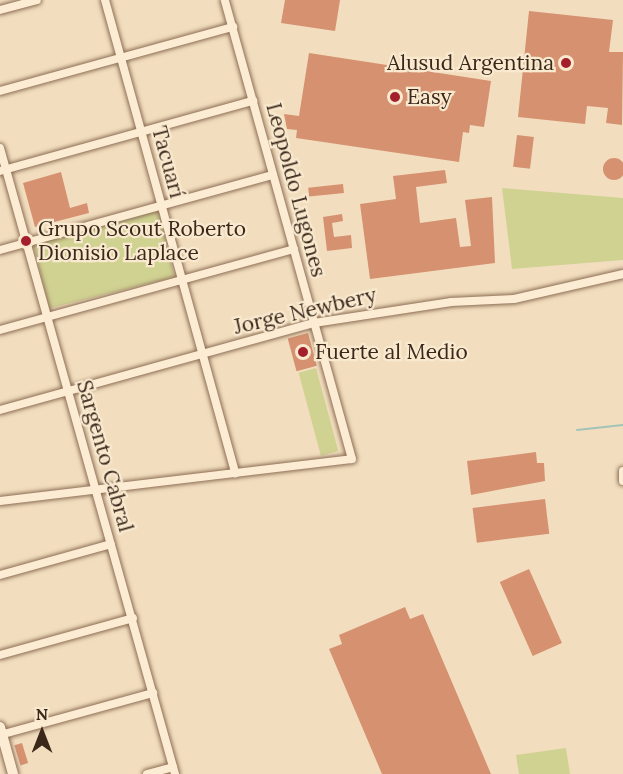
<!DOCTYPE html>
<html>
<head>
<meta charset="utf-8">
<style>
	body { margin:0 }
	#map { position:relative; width:623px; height:774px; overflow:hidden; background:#f2debf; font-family:Lora,serif }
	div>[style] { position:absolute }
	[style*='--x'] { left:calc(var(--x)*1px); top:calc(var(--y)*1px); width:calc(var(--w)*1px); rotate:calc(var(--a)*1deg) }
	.green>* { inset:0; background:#d0d292; transform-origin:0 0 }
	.stream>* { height:2px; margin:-1px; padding:0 1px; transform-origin:1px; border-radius:1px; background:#a2c4b7 }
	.building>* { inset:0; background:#d59170; transform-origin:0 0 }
	.round { border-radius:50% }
	.roads { filter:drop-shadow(0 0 2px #8d6e55) drop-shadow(0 0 2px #8d6e55) }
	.minor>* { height:8px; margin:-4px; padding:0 4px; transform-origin:4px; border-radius:4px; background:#fcecd3 }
	.tertiary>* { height:10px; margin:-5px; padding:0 5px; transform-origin:5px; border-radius:5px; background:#fcecd3 }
	.dots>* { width:16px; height:16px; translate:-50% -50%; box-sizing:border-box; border:3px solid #f9e9cf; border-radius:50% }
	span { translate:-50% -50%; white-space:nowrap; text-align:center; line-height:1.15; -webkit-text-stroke:4.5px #f9e9cf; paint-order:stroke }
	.poi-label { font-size:21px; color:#3b281b }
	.right { translate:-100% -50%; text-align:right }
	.left { translate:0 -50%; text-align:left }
	.street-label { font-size:21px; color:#3b281b }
	.north { position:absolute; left:12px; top:702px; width:60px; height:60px; -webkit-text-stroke:4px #f9e9cf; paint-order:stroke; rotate:0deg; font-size:16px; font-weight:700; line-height:24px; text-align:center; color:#3b281b }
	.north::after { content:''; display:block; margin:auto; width:21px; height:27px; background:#3b281b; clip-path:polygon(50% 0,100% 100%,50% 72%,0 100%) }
</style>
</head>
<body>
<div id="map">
	<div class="green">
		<div style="clip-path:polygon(502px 188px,623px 198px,623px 260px,512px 269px)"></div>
		<div style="left:158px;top:211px;width:68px;height:129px;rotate:76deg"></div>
		<div style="left:316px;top:368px;width:86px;height:18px;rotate:75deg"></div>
		<div style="clip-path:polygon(566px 748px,570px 774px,519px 774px,516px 755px)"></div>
	</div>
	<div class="stream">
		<div style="--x:577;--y:430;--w:46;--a:-6.2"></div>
	</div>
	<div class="building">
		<div style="clip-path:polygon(285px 0,340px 0,335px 31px,281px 23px)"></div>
		<div style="clip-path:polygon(529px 11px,613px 20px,609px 52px,623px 52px,622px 125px,606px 123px,608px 108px,587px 106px,585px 124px,518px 117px)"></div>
		<div style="clip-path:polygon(309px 53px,491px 81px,484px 127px,470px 125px,469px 133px,463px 132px,459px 162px,296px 138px,297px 130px,287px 129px,284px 114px,299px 116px)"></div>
		<div style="left:517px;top:135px;width:17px;height:32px;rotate:7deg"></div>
		<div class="round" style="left:603px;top:158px;width:22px;height:22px"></div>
		<div style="clip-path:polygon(445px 170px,447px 183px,416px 187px,420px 223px,456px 218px,460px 247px,471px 246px,465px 200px,492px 197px,495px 263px,370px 279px,360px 204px,396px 199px,393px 176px)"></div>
		<div style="clip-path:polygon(61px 172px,70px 208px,87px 203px,89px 213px,35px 227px,23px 183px)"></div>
		<div style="left:343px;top:184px;width:9px;height:35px;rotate:84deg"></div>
		<div style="clip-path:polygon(342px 214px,343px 221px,332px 223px,334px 237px,351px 235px,352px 248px,327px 251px,323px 217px)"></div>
		<div style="left:308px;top:333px;width:34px;height:21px;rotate:75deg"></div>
		<div style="clip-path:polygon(536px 452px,537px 463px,544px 463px,545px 481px,471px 495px,467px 461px)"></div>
		<div style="left:545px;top:499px;width:35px;height:73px;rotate:83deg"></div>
		<div style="left:529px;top:569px;width:81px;height:32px;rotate:66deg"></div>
		<div style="clip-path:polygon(405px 607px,410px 619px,423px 614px,491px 774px,382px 774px,329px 649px,342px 644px,339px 635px)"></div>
		<div style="left:22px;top:743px;width:21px;height:8px;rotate:73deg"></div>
	</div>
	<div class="roads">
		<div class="minor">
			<div style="--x:105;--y:0;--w:491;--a:74.6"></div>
			<div style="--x:0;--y:10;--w:38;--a:-15"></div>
			<div style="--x:0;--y:91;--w:242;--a:-15.4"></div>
			<div style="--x:0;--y:148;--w:650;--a:74.38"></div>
			<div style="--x:0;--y:171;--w:263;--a:-15.5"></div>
			<div style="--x:0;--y:250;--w:283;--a:-15.4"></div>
			<div style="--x:0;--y:330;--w:305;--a:-15.4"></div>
			<div style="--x:0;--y:410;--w:326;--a:-15.5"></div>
			<div style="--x:314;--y:323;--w:139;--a:-8.7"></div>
			<div style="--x:451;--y:302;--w:63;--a:-2.7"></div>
			<div style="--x:514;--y:299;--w:112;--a:-12.9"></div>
			<div style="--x:623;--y:471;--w:10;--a:90"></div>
			<div style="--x:0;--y:501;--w:354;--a:-6.8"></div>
			<div style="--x:352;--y:459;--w:476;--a:-105.5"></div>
			<div style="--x:0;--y:575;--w:115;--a:-15.6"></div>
			<div style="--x:0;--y:655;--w:138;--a:-15.5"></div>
			<div style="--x:0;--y:735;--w:159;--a:-15.4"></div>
			<div style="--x:147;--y:774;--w:27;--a:-15"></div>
		</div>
		<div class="tertiary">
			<div style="--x:0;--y:727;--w:49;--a:74.5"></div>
		</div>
	</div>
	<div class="dots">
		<div style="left:566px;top:63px;background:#a31f2c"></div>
		<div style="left:395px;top:97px;background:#a31f2c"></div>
		<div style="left:26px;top:241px;background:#a31f2c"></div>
		<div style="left:303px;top:352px;background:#a31f2c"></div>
	</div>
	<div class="poi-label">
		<span class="right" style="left:554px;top:63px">Alusud Argentina</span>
		<span class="left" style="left:407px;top:97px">Easy</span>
		<span class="left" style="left:38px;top:241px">Grupo Scout Roberto<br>Dionisio Laplace</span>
		<span class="left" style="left:315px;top:352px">Fuerte al Medio</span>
	</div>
	<div class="street-label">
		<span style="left:168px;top:162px;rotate:75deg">Tacuarí</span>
		<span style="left:296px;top:190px;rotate:75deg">Leopoldo Lugones</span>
		<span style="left:305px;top:311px;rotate:-13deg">Jorge Newbery</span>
		<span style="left:105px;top:456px;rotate:74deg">Sargento Cabral</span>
	</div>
	<div class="north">N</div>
</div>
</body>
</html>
